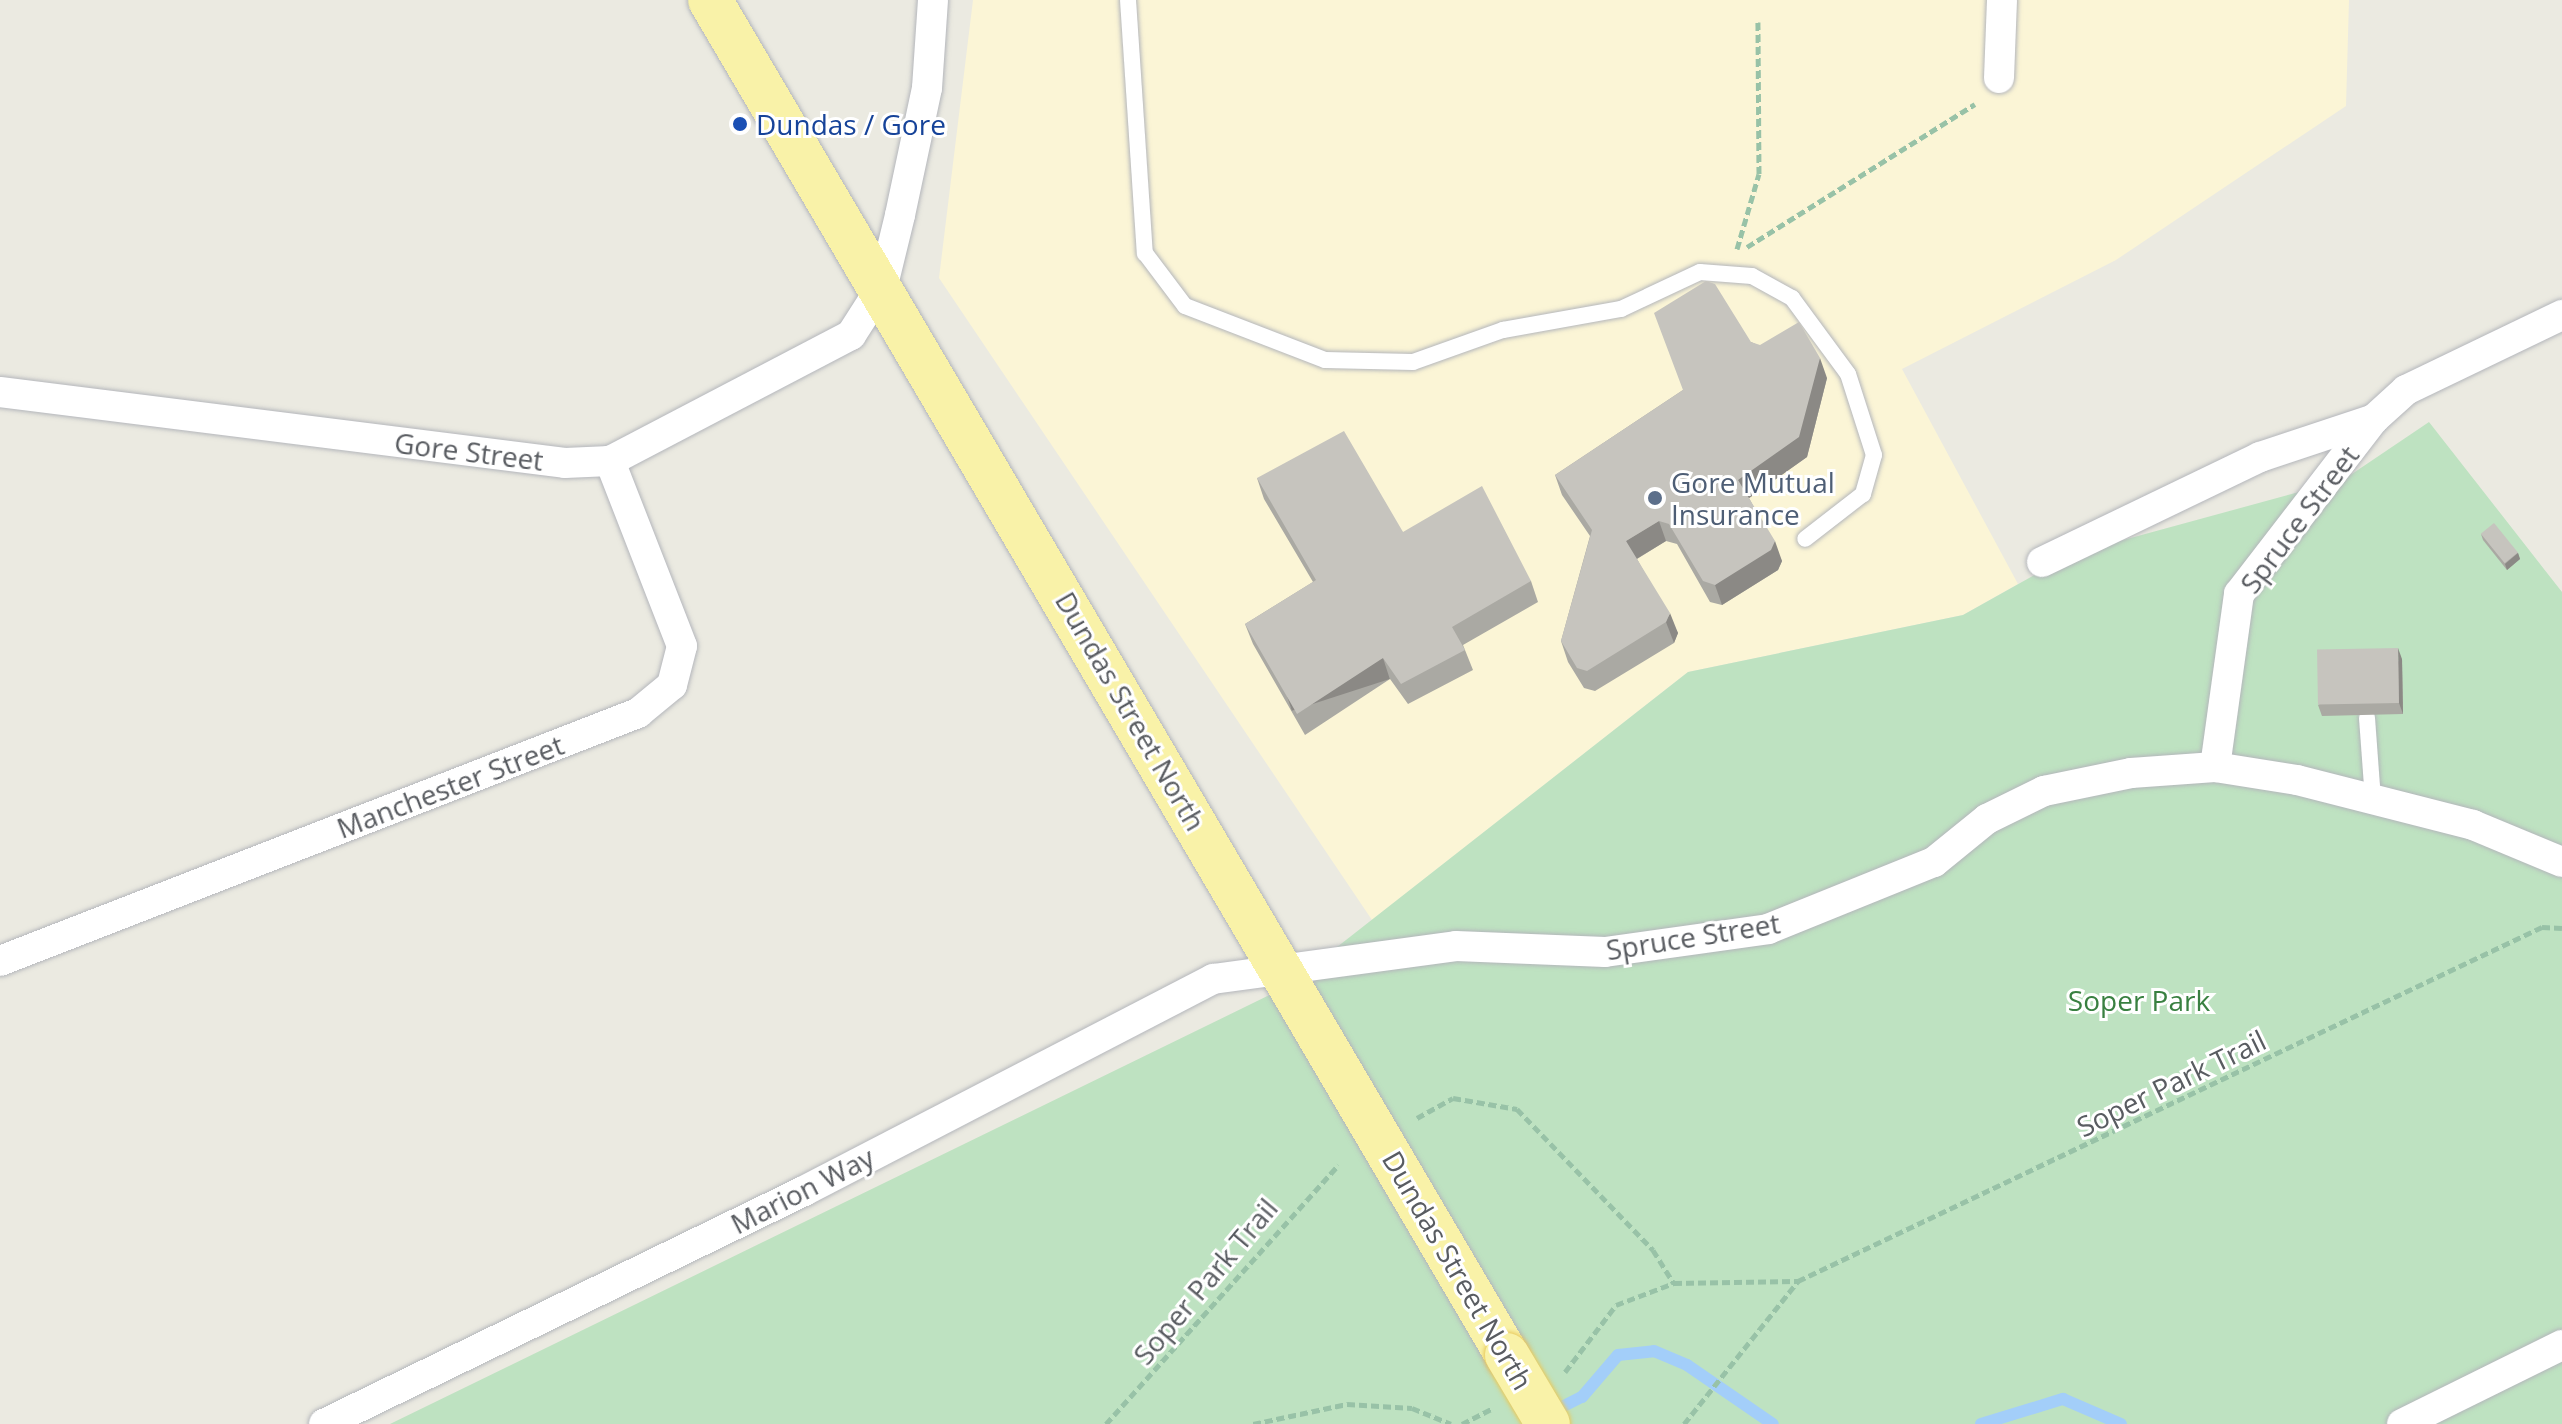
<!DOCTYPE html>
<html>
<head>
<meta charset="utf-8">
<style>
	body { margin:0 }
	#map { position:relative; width:2562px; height:1424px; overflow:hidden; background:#ebeae1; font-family:"Open Sans",sans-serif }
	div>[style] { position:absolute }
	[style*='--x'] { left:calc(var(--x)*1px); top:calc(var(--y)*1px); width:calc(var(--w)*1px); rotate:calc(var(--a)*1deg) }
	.commercial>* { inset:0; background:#fbf5d6 }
	.green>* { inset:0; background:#bee2c1 }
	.stream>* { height:12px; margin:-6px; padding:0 6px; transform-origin:6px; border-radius:6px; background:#a3cef9 }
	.path>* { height:5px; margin-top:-2.5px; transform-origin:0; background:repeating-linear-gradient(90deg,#98c2a7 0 8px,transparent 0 12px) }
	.roads { filter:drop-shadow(0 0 2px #b4b6bb) drop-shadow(0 0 2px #b4b6bb) }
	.service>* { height:16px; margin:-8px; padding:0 8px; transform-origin:8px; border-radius:8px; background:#fff }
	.minor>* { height:30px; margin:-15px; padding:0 15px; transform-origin:15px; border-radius:15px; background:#fff }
	.primary>* { height:44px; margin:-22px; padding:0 22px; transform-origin:22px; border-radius:22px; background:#f9f2a8 }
	.bridges { filter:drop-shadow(0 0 2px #e8ca5e) drop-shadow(0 0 2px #e8ca5e) }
	.primary-bridge>* { height:44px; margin:-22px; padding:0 22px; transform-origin:22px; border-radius:22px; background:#f9f2a8 }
	.wall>* { inset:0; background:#aaa9a3 }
	.shaded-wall>* { inset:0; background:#8b8985; transform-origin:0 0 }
	.building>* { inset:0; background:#c6c4be; transform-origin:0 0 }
	.dots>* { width:22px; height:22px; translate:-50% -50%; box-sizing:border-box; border:4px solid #fff; border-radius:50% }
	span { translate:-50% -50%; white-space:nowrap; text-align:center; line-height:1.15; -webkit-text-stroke:6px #fff; paint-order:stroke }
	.transit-label { font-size:28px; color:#164399 }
	.left { translate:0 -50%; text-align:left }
	.street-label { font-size:28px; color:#595c61 }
	.service-label { font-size:28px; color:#4e5e75 }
	.park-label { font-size:28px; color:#398041 }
</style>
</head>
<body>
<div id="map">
	<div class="commercial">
		<div style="clip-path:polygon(973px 0,2349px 0,2346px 106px,2116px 260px,1902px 369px,2018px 584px,1963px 615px,1688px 672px,1372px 920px,939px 278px)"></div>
	</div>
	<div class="green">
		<div style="clip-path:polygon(2429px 422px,2562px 592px,2562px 1424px,390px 1424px,1286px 987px,1688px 672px,1963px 615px,2072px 554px,2343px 480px)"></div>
	</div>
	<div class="stream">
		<div style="--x:1548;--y:1414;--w:38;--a:-27"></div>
		<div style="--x:1582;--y:1397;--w:55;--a:-49.4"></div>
		<div style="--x:1618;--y:1355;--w:36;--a:-6"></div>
		<div style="--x:1654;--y:1351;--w:36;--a:23"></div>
		<div style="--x:1687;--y:1365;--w:104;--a:34.5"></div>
		<div style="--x:1981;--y:1424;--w:86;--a:-17"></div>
		<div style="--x:2063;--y:1399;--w:63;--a:23.3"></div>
	</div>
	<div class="path">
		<div style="--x:1747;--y:247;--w:269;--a:-32.1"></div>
		<div style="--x:1737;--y:249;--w:78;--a:-73.7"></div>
		<div style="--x:1759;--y:174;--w:152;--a:-90.4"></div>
		<div style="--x:1417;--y:1118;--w:41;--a:-29.1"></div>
		<div style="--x:1453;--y:1098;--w:65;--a:9.8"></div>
		<div style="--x:1517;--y:1109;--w:196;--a:46"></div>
		<div style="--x:1653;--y:1250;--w:39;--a:58"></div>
		<div style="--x:1565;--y:1372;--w:84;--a:-52.7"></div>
		<div style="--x:1616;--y:1305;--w:62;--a:-20.8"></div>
		<div style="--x:1674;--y:1283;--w:124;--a:-0.9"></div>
		<div style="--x:1798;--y:1281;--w:824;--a:-25.45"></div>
		<div style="--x:2542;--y:927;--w:20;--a:3"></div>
		<div style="--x:1106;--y:1424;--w:348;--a:-48.1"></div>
		<div style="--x:1253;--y:1424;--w:96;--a:-12"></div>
		<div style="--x:1347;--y:1404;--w:65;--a:3.5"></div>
		<div style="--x:1412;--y:1408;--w:42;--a:22.3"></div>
		<div style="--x:1462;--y:1424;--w:34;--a:-27"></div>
		<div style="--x:1684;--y:1424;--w:183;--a:-51.4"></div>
	</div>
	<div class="roads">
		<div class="service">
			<div style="--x:1128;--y:0;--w:254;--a:86.2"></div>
			<div style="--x:1145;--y:253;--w:66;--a:53"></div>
			<div style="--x:1185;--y:306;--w:150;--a:21.1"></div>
			<div style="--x:1325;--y:360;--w:88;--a:1.3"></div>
			<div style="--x:1413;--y:362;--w:96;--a:-19.6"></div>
			<div style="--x:1503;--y:330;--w:120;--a:-10.1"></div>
			<div style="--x:1621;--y:309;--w:87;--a:-25.1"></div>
			<div style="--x:1700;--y:272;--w:52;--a:4.4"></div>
			<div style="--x:1752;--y:276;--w:46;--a:28.8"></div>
			<div style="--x:1792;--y:298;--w:94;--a:53.6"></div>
			<div style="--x:1848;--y:374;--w:85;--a:72.2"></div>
			<div style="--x:1874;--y:455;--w:41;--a:105.8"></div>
			<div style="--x:1863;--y:494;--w:73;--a:142.2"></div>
			<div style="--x:2367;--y:718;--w:82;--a:85.8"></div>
		</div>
		<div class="minor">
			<div style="--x:1999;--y:78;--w:78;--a:-87.8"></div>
			<div style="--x:0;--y:392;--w:569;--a:7.16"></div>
			<div style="--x:565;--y:463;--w:45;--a:-2.5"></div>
			<div style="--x:610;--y:461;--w:272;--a:-27.6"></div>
			<div style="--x:851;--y:335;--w:59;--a:-57.4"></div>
			<div style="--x:883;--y:285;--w:72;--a:-76.3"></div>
			<div style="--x:900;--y:215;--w:130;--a:-78"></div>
			<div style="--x:927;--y:88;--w:88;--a:-86.1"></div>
			<div style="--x:2042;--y:562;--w:242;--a:-25.7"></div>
			<div style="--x:2260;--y:457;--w:120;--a:-18.4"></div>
			<div style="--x:2215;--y:767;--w:175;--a:-82.1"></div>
			<div style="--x:2239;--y:594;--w:221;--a:-52.4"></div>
			<div style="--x:2374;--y:419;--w:43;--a:-42.2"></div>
			<div style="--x:2406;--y:390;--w:173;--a:-25.7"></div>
			<div style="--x:0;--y:961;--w:685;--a:-21.24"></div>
			<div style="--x:638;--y:713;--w:44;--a:-39.5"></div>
			<div style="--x:672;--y:685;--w:40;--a:-75.6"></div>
			<div style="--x:682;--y:646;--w:199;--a:-111.3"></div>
			<div style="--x:324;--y:1424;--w:534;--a:-25.89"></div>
			<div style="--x:804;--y:1191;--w:461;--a:-27.4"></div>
			<div style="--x:1213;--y:979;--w:245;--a:-7.7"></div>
			<div style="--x:1456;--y:946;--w:149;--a:2.3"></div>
			<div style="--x:1605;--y:952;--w:165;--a:-8"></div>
			<div style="--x:1768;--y:929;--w:179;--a:-22"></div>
			<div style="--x:1934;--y:862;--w:68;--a:-39.1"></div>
			<div style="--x:1987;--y:819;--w:64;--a:-26.2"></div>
			<div style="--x:2044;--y:791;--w:89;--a:-11.7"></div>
			<div style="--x:2131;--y:773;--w:84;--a:-4.1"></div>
			<div style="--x:2215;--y:767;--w:83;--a:9"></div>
			<div style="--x:2297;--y:780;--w:182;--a:14.3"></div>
			<div style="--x:2473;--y:825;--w:96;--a:22.6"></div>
			<div style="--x:2402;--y:1424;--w:178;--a:-26.3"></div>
		</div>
		<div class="primary">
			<div style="--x:710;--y:0;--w:1572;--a:59.54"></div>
		</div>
	</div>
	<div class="bridges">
		<div class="primary-bridge">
			<div style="--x:1507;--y:1355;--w:80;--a:59.3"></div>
		</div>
	</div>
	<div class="wall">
		<div style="clip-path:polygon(1751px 342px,1827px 378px,1807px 457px,1749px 498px,1782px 561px,1778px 570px,1722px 605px,1710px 602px,1677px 544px,1666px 541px,1637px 559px,1678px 633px,1674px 643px,1595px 691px,1584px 688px,1568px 662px,1561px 641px,1590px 536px,1562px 495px,1555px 475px,1683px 390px)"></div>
		<div style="clip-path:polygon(1257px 478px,1403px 532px,1531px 581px,1538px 602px,1463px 645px,1473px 670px,1408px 704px,1390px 679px,1305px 735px,1253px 644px,1245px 624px,1313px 582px,1264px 499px)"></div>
		<div style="clip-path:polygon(2481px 534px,2518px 553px,2520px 559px,2507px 570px,2483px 540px)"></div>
		<div style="clip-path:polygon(2402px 659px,2403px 714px,2322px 716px,2318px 705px)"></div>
	</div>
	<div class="shaded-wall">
		<div style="clip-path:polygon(1820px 358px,1827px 378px,1807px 457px,1745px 501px,1738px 480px)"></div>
		<div style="clip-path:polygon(1659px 521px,1666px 541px,1633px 561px,1626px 541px)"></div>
		<div style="clip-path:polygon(1775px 541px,1782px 561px,1778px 570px,1722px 605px,1715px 585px)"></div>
		<div style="clip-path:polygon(2518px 553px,2520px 559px,2507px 570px,2505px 564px)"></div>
		<div style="clip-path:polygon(1670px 613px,1678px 633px,1674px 643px,1666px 622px)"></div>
		<div style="clip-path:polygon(2398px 648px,2402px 659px,2403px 714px,2399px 703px)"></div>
		<div style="left:1383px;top:658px;width:22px;height:103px;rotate:72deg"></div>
	</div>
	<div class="building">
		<div style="clip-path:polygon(1706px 281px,1715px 284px,1751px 342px,1760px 345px,1799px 322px,1820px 358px,1799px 437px,1738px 480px,1775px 541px,1771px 550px,1715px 585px,1703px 581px,1669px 524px,1659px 521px,1626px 541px,1670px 613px,1666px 622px,1587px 671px,1577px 668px,1561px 641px,1592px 530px,1555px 475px,1683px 390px,1654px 313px)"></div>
		<div style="clip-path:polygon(1344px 431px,1403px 532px,1482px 486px,1531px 581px,1452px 627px,1465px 650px,1401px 684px,1383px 658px,1297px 714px,1245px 624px,1316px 580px,1257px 478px)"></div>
		<div style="left:2494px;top:523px;width:38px;height:17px;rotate:51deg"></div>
		<div style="left:2398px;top:648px;width:55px;height:81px;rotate:89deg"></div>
	</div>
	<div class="dots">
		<div style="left:740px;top:124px;background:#1a4fb4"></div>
		<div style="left:1655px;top:498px;background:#5c6f8a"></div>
	</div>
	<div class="transit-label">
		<span class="left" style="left:756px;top:124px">Dundas / Gore</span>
	</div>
	<div class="street-label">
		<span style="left:469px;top:451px;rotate:7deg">Gore Street</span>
		<span style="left:2299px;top:519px;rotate:-53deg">Spruce Street</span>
		<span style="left:1131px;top:711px;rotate:60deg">Dundas Street North</span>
		<span style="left:450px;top:786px;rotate:-21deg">Manchester Street</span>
		<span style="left:1693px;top:936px;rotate:-9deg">Spruce Street</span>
		<span style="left:2171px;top:1083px;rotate:-26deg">Soper Park Trail</span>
		<span style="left:802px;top:1190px;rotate:-27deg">Marion Way</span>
		<span style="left:1458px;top:1270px;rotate:60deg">Dundas Street North</span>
		<span style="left:1205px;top:1281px;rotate:-50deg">Soper Park Trail</span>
	</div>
	<div class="service-label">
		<span class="left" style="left:1671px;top:498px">Gore Mutual<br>Insurance</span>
	</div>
	<div class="park-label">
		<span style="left:2139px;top:1000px">Soper Park</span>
	</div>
</div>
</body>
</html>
